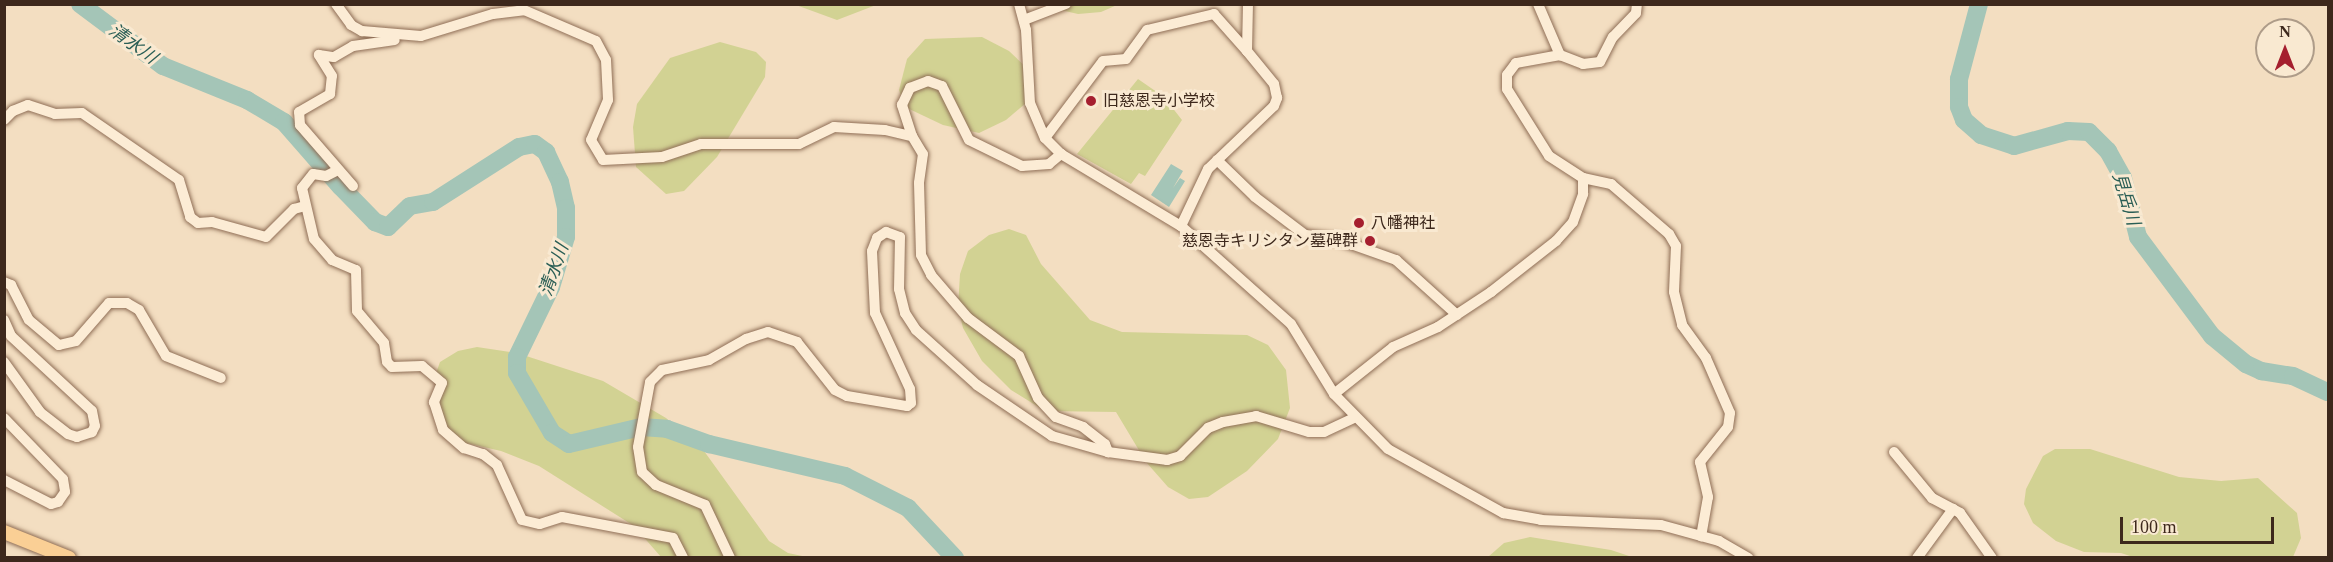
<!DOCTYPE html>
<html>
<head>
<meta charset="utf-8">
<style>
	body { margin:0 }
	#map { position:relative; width:2333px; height:562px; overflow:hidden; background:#f3dec1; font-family:"Times New Roman","Noto Sans JP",serif }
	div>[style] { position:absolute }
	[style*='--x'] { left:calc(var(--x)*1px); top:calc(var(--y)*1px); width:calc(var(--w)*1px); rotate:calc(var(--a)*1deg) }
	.green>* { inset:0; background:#d2d293 }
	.water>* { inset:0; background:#a4c5b7 }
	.river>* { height:18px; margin:-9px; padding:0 9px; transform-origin:9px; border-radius:9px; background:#a4c5b7 }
	.roads { filter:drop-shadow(0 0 2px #8f6e56) drop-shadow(0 0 2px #8f6e56) }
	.minor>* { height:10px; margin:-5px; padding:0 5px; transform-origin:5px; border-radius:5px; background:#fcecd5 }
	.major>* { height:14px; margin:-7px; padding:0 7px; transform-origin:7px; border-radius:7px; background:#facf95 }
	.dots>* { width:16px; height:16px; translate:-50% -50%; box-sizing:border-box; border:3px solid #f9e9d1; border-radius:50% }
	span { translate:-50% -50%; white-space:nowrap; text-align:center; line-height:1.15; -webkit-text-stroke:6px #f9e9d1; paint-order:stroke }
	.poi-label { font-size:16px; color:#3d281c }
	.left { translate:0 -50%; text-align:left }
	.right { translate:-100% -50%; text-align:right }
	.water-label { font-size:18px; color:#2a5e55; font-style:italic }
	.frame { position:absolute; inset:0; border:6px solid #3d281c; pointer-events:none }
	.north { position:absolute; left:2255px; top:18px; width:60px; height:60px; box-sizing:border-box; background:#f9e9d1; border:2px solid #ae9c89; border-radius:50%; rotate:0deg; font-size:16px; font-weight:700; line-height:24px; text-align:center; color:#3d281c }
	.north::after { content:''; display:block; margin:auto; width:21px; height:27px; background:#a51f2f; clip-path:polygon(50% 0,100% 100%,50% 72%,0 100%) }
	.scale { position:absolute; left:2120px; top:517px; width:154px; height:27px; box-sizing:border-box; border:3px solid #3d281c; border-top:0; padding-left:8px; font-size:18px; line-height:21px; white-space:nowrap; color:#3d281c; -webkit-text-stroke:4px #f9e9d1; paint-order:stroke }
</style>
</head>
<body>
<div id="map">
	<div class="green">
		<div style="clip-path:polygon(796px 5px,796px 4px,876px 5px,837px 20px)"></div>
		<div style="clip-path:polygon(1039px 5px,1117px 5px,1101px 12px,1078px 14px)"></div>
		<div style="clip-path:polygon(982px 37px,1009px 51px,1028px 69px,1026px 103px,1006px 120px,979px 133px,943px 125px,905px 107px,899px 90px,907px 59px,925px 39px)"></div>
		<div style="clip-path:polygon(720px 42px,756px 52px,766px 62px,765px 77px,717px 157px,684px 191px,666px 194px,636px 167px,633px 127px,637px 104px,670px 58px)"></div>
		<div style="clip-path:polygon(1138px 79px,1164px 97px,1182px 120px,1145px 176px,1139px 173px,1131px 184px,1077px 154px)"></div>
		<div style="clip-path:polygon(1009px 229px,1026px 235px,1041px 264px,1090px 320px,1122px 332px,1247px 335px,1268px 345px,1286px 370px,1290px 408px,1278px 439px,1247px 471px,1208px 497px,1189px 499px,1168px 487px,1146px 462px,1116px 412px,1045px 411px,1011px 390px,982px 361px,963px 328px,958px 307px,960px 274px,968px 251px,989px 235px)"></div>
		<div style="clip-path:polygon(477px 347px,517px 353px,603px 381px,666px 418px,704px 451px,769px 541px,788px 553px,807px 557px,661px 557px,634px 526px,539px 466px,501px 451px,462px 442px,445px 427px,434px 379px,440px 362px,458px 351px)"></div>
		<div style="clip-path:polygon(2055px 449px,2090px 449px,2179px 477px,2221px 481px,2258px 478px,2297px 513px,2301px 538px,2293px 557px,2133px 557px,2121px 553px,2084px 552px,2056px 541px,2033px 523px,2024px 504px,2026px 489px,2043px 456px)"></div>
		<div style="clip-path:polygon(1530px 537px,1611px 550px,1632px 557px,1488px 557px,1504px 543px)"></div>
	</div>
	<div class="water">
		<div style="clip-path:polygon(1171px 164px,1183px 171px,1173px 188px,1180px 178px,1185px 181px,1169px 207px,1151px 195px)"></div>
	</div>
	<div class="river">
		<div style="--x:80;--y:4;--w:104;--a:36.8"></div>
		<div style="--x:163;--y:66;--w:91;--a:22"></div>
		<div style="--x:247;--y:100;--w:43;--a:30.7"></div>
		<div style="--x:284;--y:122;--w:86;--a:48.8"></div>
		<div style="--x:341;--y:187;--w:49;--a:45.8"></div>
		<div style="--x:375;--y:222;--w:14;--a:21"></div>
		<div style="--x:388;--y:227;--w:30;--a:-44"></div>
		<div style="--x:410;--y:206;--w:23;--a:-10"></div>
		<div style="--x:433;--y:202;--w:102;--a:-32.6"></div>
		<div style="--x:519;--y:147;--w:16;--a:-11"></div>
		<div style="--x:535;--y:144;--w:14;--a:36"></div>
		<div style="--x:546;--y:152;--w:33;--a:65"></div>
		<div style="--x:560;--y:182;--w:27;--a:77"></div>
		<div style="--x:566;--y:208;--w:29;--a:90"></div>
		<div style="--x:566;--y:237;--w:52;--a:106.7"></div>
		<div style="--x:551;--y:287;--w:78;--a:115.9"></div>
		<div style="--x:517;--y:357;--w:16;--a:90"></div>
		<div style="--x:517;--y:373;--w:69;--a:59.7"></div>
		<div style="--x:552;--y:433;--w:20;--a:33"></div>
		<div style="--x:569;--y:444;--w:74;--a:-13.3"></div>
		<div style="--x:641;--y:427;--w:26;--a:4"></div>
		<div style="--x:667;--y:429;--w:45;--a:19.7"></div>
		<div style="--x:709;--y:444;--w:140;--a:13.2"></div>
		<div style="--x:845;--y:476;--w:71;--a:26.9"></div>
		<div style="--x:908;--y:508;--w:69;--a:46.8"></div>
		<div style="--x:1979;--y:4;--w:78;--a:104.9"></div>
		<div style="--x:1959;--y:79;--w:28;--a:90"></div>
		<div style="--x:1959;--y:107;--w:14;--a:69"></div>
		<div style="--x:1964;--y:120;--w:23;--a:41"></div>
		<div style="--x:1981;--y:135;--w:35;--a:18"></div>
		<div style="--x:2014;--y:146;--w:56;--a:-15.5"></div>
		<div style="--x:2068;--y:131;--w:21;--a:3"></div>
		<div style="--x:2089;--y:132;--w:27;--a:45"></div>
		<div style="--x:2108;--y:151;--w:31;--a:61"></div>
		<div style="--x:2123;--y:178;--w:61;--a:75.7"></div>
		<div style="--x:2138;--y:237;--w:124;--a:53.2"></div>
		<div style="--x:2212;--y:336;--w:44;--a:39.5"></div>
		<div style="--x:2246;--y:364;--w:17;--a:25"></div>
		<div style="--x:2261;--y:371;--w:32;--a:9"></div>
		<div style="--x:2293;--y:376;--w:38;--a:25"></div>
	</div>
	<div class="roads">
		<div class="minor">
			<div style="--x:336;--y:4;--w:26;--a:54"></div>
			<div style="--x:351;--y:25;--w:13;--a:29"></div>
			<div style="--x:362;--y:31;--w:59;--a:4.8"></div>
			<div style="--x:421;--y:36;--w:75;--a:-17"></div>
			<div style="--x:493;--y:14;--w:31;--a:-7"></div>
			<div style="--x:524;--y:10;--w:78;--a:23.3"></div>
			<div style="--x:596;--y:41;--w:21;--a:62"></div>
			<div style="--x:606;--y:60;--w:40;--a:87.1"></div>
			<div style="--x:608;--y:100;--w:43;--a:113"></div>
			<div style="--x:591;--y:140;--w:23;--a:59"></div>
			<div style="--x:603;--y:160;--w:59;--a:-2.9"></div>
			<div style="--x:662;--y:157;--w:41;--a:-18.4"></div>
			<div style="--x:701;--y:144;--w:98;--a:0"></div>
			<div style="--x:799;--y:144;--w:39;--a:-26"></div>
			<div style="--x:834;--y:127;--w:51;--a:3.4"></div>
			<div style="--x:885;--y:130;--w:28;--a:13"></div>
			<div style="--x:912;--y:136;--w:21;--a:59"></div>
			<div style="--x:923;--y:154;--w:29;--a:98"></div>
			<div style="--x:919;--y:183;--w:72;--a:88.4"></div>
			<div style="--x:921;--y:255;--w:22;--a:63"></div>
			<div style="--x:931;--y:275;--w:57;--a:49.3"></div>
			<div style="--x:968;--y:318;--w:64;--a:36.7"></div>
			<div style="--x:1019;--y:356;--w:46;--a:65.7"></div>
			<div style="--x:1038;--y:398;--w:26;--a:47"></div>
			<div style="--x:1056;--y:417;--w:29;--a:20"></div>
			<div style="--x:1083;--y:427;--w:28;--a:38"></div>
			<div style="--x:1105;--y:444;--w:9;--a:69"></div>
			<div style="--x:1019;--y:4;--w:27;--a:75"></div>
			<div style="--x:1026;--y:30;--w:73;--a:86.9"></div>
			<div style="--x:1030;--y:103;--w:38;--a:67"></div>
			<div style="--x:1045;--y:138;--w:23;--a:45"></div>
			<div style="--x:1061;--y:154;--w:140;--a:31"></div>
			<div style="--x:1181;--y:226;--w:147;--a:41.7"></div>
			<div style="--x:1291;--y:324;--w:82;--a:58.4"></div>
			<div style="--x:1334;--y:394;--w:77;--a:45.5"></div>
			<div style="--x:1388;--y:449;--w:132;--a:29.1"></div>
			<div style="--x:1503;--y:513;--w:39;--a:10"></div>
			<div style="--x:1541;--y:520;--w:120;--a:2.4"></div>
			<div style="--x:1661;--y:525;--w:60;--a:15.4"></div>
			<div style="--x:1719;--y:541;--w:34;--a:30"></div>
			<div style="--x:1538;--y:4;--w:56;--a:66.7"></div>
			<div style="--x:1560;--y:55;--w:45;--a:169.7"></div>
			<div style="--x:1516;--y:63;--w:15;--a:127"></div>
			<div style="--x:1507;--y:75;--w:14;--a:90"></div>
			<div style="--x:1507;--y:89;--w:79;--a:57.9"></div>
			<div style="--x:1549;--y:156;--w:40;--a:32.9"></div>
			<div style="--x:1583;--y:178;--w:29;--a:12"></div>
			<div style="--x:1611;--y:184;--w:77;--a:40.8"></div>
			<div style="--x:1669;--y:234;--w:14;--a:60"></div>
			<div style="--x:1676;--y:246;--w:46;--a:92.5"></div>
			<div style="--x:1674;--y:292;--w:34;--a:76"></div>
			<div style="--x:1682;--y:325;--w:41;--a:54"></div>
			<div style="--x:1706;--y:358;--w:60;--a:66.4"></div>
			<div style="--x:1730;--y:413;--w:14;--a:98"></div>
			<div style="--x:1728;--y:427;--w:45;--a:128.7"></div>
			<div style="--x:1700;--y:462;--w:36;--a:77"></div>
			<div style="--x:1708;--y:497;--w:40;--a:100"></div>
			<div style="--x:1024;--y:20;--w:45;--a:-20.9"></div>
			<div style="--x:1560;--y:55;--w:25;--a:21"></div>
			<div style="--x:1583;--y:64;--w:17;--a:-7"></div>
			<div style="--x:1600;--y:62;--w:28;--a:-63"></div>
			<div style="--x:1613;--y:37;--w:33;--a:-46"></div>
			<div style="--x:1636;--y:13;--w:9;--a:-84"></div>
			<div style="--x:4;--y:120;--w:13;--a:-45"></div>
			<div style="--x:13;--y:111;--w:16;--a:-22"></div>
			<div style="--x:28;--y:105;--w:28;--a:18"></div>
			<div style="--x:55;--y:114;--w:27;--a:-2"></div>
			<div style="--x:82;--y:113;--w:118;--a:34.6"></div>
			<div style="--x:179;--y:180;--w:39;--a:73"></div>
			<div style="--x:190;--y:217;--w:10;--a:37"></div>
			<div style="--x:198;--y:223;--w:14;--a:-4"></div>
			<div style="--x:212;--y:222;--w:56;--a:15.5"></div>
			<div style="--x:266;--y:237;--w:40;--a:-45"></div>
			<div style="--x:294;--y:209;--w:11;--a:-15"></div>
			<div style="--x:912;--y:136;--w:33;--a:-108"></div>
			<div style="--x:902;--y:105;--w:19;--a:-65"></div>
			<div style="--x:910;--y:88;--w:19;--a:-21"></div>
			<div style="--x:928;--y:81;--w:15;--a:20"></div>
			<div style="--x:942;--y:86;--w:60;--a:63.4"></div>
			<div style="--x:969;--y:140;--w:59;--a:26.1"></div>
			<div style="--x:1022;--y:166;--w:27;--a:-4"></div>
			<div style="--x:1049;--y:164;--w:16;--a:-40"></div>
			<div style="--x:1045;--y:138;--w:96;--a:-53"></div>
			<div style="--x:1103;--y:61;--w:23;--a:-5"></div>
			<div style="--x:1126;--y:59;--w:36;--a:-54"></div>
			<div style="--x:1147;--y:30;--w:69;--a:-13.4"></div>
			<div style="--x:1214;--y:14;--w:50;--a:48.3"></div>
			<div style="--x:1217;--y:160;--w:53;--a:44.2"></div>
			<div style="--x:1255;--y:197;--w:63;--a:37.2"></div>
			<div style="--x:1305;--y:235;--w:32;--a:7"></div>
			<div style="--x:1337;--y:239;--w:63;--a:19.6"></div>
			<div style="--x:1396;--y:260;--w:82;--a:42"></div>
			<div style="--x:336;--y:171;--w:11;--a:153"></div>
			<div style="--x:326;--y:176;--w:13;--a:-171"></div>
			<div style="--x:313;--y:174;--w:18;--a:128"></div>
			<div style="--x:302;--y:188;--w:52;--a:76.8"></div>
			<div style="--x:314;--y:239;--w:28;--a:49"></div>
			<div style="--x:332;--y:260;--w:26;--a:23"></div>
			<div style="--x:356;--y:270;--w:41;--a:88.6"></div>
			<div style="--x:357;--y:311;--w:42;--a:49.8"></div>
			<div style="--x:384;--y:343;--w:19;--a:81"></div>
			<div style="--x:387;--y:362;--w:7;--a:45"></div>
			<div style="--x:392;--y:367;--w:30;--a:-2"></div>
			<div style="--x:422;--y:366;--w:26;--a:40"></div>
			<div style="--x:442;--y:383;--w:21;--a:113"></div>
			<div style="--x:434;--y:402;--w:29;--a:72"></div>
			<div style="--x:443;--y:430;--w:28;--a:41"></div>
			<div style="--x:464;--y:448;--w:20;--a:18"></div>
			<div style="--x:483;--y:454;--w:18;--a:38"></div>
			<div style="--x:497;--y:465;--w:60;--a:65.6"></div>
			<div style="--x:522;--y:520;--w:18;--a:13"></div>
			<div style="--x:540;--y:524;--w:23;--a:-18"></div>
			<div style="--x:562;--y:517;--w:113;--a:10.7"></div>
			<div style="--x:673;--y:538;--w:22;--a:63"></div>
			<div style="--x:353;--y:186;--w:81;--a:-131"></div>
			<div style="--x:300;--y:125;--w:13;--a:-94"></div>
			<div style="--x:299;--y:112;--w:36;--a:-30"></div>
			<div style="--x:330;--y:94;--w:18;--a:-84"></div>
			<div style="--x:332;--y:76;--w:25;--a:-122"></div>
			<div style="--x:319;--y:55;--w:15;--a:8"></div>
			<div style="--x:334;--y:57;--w:22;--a:-30"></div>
			<div style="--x:353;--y:46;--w:42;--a:-8.1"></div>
			<div style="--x:1181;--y:226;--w:63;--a:-64.7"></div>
			<div style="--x:1208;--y:169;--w:91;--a:-43.7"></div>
			<div style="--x:1274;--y:106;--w:9;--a:-69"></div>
			<div style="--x:1277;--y:98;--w:14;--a:-102"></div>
			<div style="--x:1274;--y:84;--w:43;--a:-129.3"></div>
			<div style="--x:1247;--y:51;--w:47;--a:-88.8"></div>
			<div style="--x:4;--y:282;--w:8;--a:23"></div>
			<div style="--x:11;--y:285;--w:39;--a:63"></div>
			<div style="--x:29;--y:320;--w:39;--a:40"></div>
			<div style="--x:59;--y:345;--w:17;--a:-13"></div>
			<div style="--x:76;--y:341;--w:50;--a:-49"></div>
			<div style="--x:109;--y:303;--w:18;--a:0"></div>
			<div style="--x:127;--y:303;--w:14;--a:30"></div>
			<div style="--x:139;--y:310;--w:53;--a:59.6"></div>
			<div style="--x:166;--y:356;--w:59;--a:21.8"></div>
			<div style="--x:4;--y:320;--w:17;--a:66"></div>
			<div style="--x:11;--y:336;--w:110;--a:42.8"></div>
			<div style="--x:92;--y:411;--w:15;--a:79"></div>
			<div style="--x:95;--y:426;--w:7;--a:117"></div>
			<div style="--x:92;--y:432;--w:16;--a:162"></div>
			<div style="--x:77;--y:437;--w:9;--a:-162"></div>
			<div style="--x:68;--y:434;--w:36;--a:-142"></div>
			<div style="--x:40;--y:412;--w:62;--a:-125.8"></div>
			<div style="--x:1334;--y:394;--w:75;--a:-38.5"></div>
			<div style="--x:1393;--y:347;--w:49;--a:-24"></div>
			<div style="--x:1438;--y:327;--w:64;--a:-33.4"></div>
			<div style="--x:1491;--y:292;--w:83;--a:-38.1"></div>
			<div style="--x:1556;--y:241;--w:25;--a:-48"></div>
			<div style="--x:1573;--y:222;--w:30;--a:-70"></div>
			<div style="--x:1583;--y:194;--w:16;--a:-90"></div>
			<div style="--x:4;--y:418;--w:85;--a:46"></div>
			<div style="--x:63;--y:479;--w:13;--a:81"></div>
			<div style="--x:65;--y:492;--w:12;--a:125"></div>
			<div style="--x:58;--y:502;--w:7;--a:164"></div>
			<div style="--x:51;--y:504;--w:53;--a:-152.9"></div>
			<div style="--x:1894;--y:452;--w:60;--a:50.4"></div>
			<div style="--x:1932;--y:498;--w:32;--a:28"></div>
			<div style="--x:1960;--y:513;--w:55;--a:54.6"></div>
			<div style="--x:730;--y:558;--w:59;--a:-115.3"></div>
			<div style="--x:705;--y:505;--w:53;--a:-157.8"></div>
			<div style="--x:656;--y:485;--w:19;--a:-137"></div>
			<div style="--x:642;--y:472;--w:25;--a:-99"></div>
			<div style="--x:638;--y:447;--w:66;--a:-79.5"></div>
			<div style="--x:650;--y:382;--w:17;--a:-45"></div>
			<div style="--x:662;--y:370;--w:48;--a:-12"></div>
			<div style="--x:709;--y:360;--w:43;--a:-29.6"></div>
			<div style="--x:746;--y:339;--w:23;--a:-18"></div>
			<div style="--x:768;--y:332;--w:31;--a:19"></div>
			<div style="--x:797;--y:342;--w:61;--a:51.6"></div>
			<div style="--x:835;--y:390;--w:13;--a:27"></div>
			<div style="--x:847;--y:396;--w:61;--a:9.5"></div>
			<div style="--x:907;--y:406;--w:5;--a:-37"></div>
			<div style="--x:911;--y:403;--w:14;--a:-94"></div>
			<div style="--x:910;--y:389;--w:84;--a:-114.7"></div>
			<div style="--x:875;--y:313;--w:62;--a:-92.8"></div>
			<div style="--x:872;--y:251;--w:14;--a:-69"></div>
			<div style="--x:877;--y:238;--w:11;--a:-34"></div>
			<div style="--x:886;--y:232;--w:15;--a:20"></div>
			<div style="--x:900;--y:237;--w:52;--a:91.1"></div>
			<div style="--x:899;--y:289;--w:25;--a:76"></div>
			<div style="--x:905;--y:313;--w:20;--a:57"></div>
			<div style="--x:916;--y:330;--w:82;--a:42"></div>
			<div style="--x:977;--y:385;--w:91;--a:34.2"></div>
			<div style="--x:1052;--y:436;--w:58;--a:15.9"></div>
			<div style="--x:1108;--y:452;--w:60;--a:7.7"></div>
			<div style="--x:1167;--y:460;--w:14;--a:-17"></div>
			<div style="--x:1180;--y:456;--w:40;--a:-45"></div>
			<div style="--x:1208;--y:428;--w:16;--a:-22"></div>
			<div style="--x:1223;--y:422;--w:34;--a:-10"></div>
			<div style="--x:1256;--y:416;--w:55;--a:16.8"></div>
			<div style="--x:1309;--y:432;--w:15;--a:0"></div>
			<div style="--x:1324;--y:432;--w:33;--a:-25"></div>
			<div style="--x:1917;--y:558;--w:61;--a:-53.7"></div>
		</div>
		<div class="major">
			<div style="--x:4;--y:532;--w:70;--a:21.8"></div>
		</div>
	</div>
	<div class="dots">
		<div style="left:1091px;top:101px;background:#a51f2f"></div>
		<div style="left:1359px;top:223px;background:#a51f2f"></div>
		<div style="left:1370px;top:241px;background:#a51f2f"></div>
	</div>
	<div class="poi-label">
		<span class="left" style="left:1103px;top:101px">旧慈恩寺小学校</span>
		<span class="left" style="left:1371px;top:223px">八幡神社</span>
		<span class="right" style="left:1358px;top:241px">慈恩寺キリシタン墓碑群</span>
	</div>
	<div class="water-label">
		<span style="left:133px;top:44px;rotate:36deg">清水川</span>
		<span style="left:2126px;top:199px;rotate:73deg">見岳川</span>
		<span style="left:554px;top:270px;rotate:-71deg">清水川</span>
	</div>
	<div class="frame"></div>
	<div class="north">N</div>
	<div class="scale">100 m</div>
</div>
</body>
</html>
